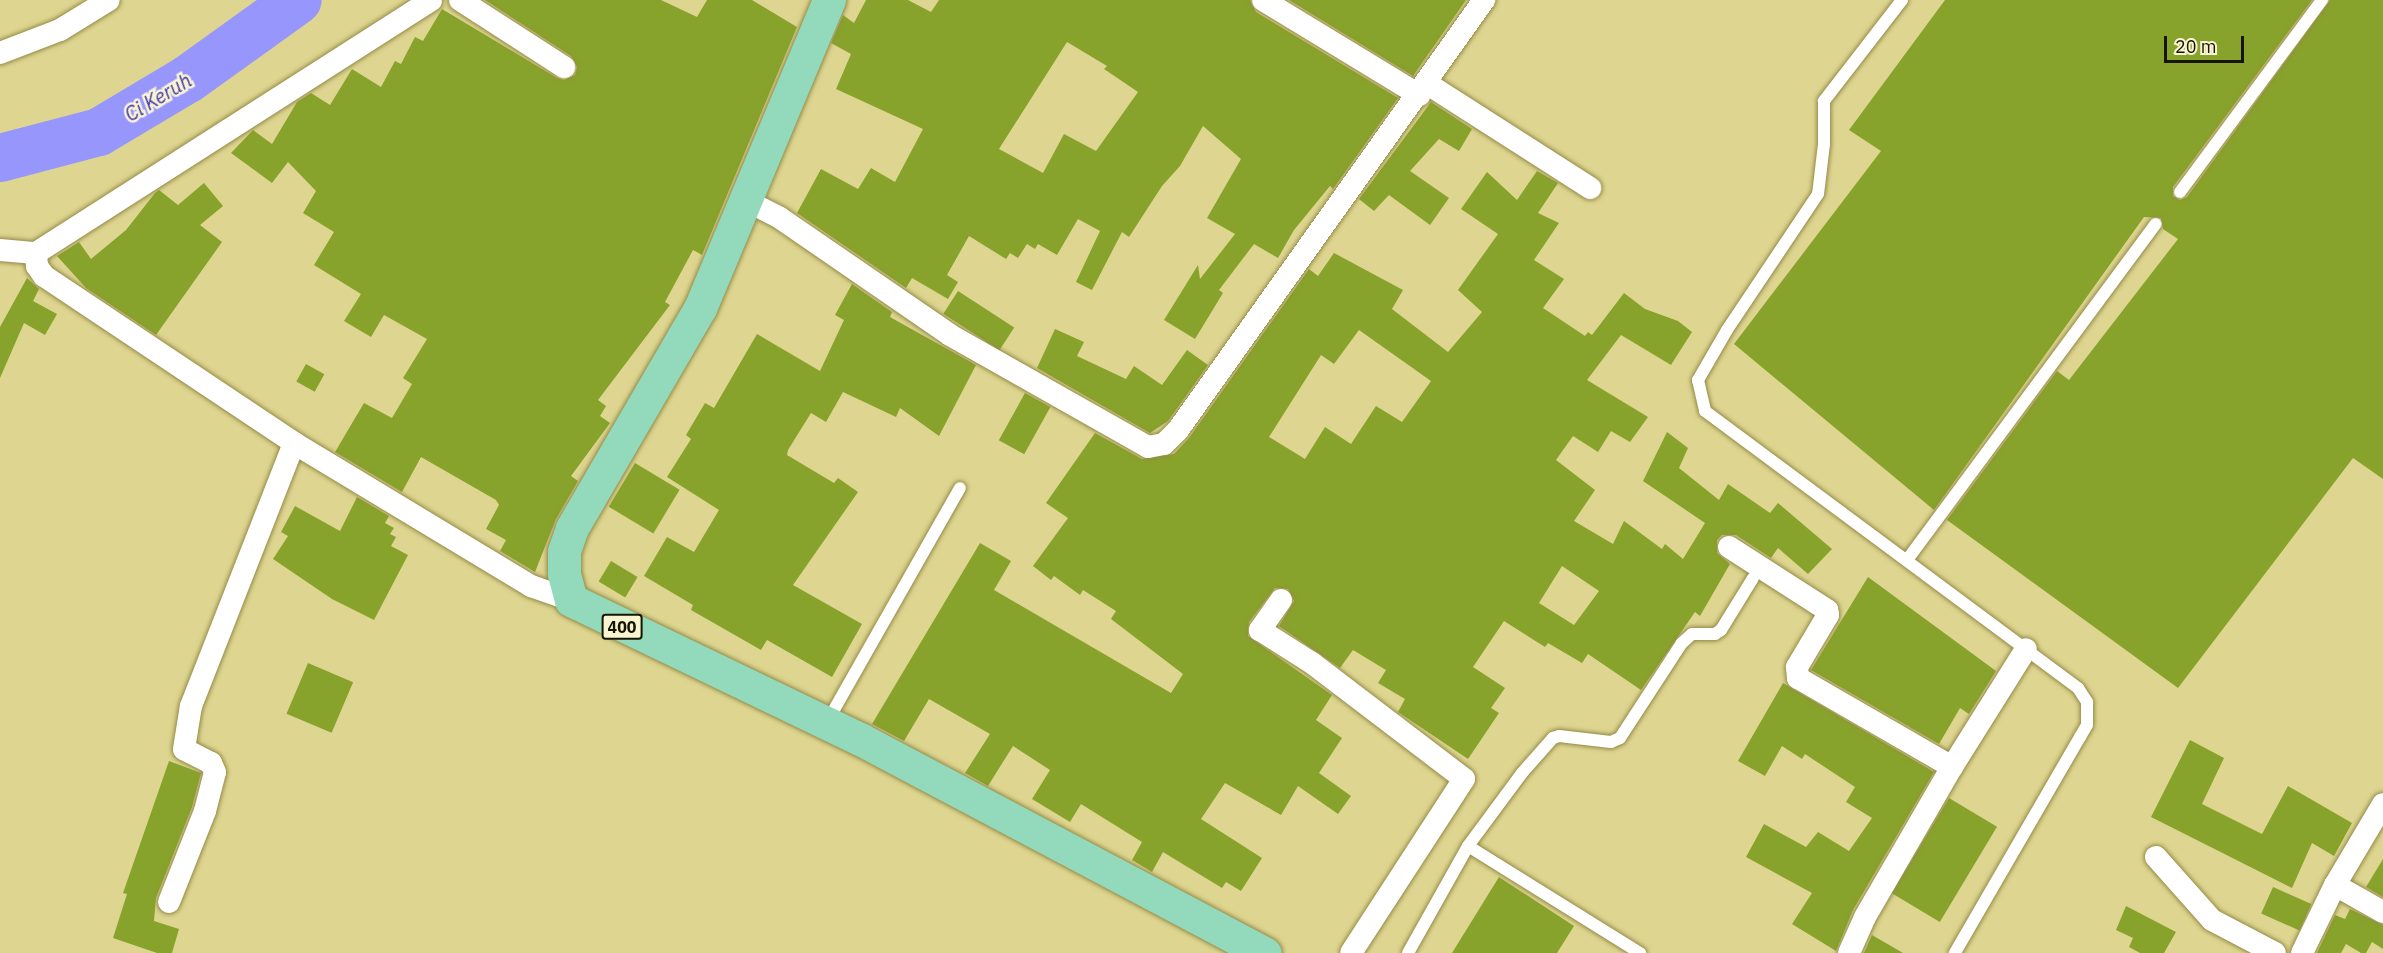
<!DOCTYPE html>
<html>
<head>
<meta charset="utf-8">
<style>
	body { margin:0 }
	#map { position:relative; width:2383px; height:953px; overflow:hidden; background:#ded590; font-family:"IBM Plex Sans",sans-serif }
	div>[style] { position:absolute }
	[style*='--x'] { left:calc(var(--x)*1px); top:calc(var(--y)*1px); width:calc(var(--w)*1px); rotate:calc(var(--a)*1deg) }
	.river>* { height:48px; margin:-24px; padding:0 24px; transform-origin:24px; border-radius:24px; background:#9696fc }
	.building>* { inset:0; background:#88a32b; transform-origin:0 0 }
	.roads { filter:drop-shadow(0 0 2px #938b47) drop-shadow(0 0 2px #938b47) }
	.lane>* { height:12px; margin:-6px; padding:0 6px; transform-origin:6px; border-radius:6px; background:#fff }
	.street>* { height:22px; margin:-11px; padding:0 11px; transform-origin:11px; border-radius:11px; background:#fff }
	.primary>* { height:33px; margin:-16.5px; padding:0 16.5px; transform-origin:16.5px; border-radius:16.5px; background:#93dabc }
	span { translate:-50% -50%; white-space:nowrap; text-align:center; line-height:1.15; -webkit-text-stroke:5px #f9f5d3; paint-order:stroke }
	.shield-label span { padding:2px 4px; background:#f9f5d3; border:2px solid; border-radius:4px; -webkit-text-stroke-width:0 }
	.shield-label { font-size:16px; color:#171400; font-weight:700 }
	.water-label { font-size:20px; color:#4839ad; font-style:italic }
	.scale { position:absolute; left:2164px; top:36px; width:80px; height:27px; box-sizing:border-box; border:3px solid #171400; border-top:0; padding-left:8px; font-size:18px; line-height:21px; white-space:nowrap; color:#171400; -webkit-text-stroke:4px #f9f5d3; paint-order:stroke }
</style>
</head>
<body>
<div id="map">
	<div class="river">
		<div style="--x:0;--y:158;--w:102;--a:-14.7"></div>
		<div style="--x:99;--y:132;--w:104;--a:-30.8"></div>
		<div style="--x:188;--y:79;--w:135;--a:-35.7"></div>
	</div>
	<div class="building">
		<div style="clip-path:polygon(485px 0,661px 0,697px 17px,707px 0,752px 0,797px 27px,702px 255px,693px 250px,665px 302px,670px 305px,598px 400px,606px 406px,600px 416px,610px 423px,571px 476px,578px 481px,556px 519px,535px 572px,500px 551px,506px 540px,486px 529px,499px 505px,496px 500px,421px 457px,402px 492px,335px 452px,364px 403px,392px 418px,412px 384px,403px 378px,427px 339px,384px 315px,371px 337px,344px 321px,361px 294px,314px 265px,334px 232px,303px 213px,316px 191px,288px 162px,272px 183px,231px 153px,253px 130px,272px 144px,297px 102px,311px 93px,330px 105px,352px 69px,381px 87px,395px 61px,401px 64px,415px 37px,423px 41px,442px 9px,557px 78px,564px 80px,575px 75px,577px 67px,571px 56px)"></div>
		<div style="clip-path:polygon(evenodd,866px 0,908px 0,931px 12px,939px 0,1250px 0,1256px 12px,1398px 98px,1333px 189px,1330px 186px,1294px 230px,1278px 258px,1254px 244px,1219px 290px,1223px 293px,1195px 339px,1164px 320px,1198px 265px,1200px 279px,1235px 234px,1207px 218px,1241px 159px,1203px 126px,1180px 166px,1162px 186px,1129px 237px,1122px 232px,1092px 290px,1076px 282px,1100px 231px,1078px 219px,1057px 255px,1038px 244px,1035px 249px,1027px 244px,1018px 258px,1010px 253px,1006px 259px,969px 236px,947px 275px,958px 282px,948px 299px,912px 278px,906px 288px,797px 213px,821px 169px,858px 189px,871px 168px,895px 182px,923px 129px,836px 89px,851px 54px,831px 43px,843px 15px,854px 23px,866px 0,1067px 42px,1107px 66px,1104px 69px,1138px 92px,1096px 151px,1064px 134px,1043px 173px,999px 149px,1067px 42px)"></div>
		<div style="clip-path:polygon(1289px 0,1466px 0,1413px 76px)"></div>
		<div style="clip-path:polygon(1945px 0,2312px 0,2173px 187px,2173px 196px,2180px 200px,2187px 197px,2330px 0,2383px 0,2383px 479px,2353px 458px,2178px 688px,1947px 520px,2057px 371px,2069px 380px,2178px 239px,2163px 229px,2161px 218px,2144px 217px,1934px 510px,1734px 344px,1881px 151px,1849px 130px)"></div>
		<div style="clip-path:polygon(1431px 102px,1472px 129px,1459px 151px,1439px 139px,1410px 171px,1449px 198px,1430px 225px,1389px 195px,1374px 211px,1359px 199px)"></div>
		<div style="clip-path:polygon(evenodd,1537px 171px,1558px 183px,1538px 213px,1559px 223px,1534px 260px,1564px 279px,1543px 308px,1585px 336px,1588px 332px,1592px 335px,1624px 293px,1645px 309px,1678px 321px,1692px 332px,1671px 365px,1621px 335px,1587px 380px,1648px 417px,1630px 442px,1611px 431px,1598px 452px,1573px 436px,1556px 460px,1595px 490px,1574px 521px,1613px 544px,1624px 521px,1662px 549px,1665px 544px,1683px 559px,1705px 523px,1643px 481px,1667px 432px,1688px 448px,1679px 468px,1719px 500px,1728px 484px,1770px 513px,1778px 503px,1832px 549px,1808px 574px,1778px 548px,1771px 558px,1736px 535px,1722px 535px,1717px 540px,1717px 553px,1730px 564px,1700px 616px,1695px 612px,1641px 690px,1588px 654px,1582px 663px,1548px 643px,1545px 647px,1504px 621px,1473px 667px,1505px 688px,1491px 708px,1499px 713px,1468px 759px,1398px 712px,1405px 699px,1378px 683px,1386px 670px,1353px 650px,1340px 668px,1279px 626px,1294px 601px,1288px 589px,1275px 588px,1249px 622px,1248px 636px,1332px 695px,1316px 720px,1342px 738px,1319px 773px,1351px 796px,1338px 814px,1298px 786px,1281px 815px,1225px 783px,1201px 819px,1262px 858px,1241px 891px,1226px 882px,1222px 888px,1163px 852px,1152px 872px,1132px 860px,1142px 842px,1081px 804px,1070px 822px,1032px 799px,1050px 770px,1013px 746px,988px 786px,965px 773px,990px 734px,929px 699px,904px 741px,872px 724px,980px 543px,1011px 561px,994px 590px,1171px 693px,1183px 674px,1111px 619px,1116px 611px,1083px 590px,1080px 595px,1054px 576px,1051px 580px,1033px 566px,1068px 518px,1046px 503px,1095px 433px,1142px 459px,1174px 454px,1189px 438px,1309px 269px,1318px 276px,1334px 253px,1403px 290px,1392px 309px,1448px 352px,1482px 312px,1458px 290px,1498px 234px,1461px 209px,1487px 172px,1517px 200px,1537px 171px,1359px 330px,1431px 381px,1402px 422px,1376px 406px,1351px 444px,1325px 427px,1305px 459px,1269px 437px,1321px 355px,1334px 364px,1359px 330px,1537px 171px,1562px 566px,1599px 591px,1574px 625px,1539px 603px,1562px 566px)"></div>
		<div style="clip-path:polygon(204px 183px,223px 206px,200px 225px,222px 242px,156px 335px,86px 288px,57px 256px,79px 242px,91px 259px,126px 230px,155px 193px,159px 190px,178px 205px)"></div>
		<div style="clip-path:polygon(27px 278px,39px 289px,33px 301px,57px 314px,45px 335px,24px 323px,0 378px,0 327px)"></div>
		<div style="clip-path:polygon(852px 284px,892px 312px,890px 317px,976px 365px,939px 436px,900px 408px,896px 417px,843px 392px,826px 422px,811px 413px,788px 450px,787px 455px,834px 483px,838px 478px,858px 492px,793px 585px,862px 624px,832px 677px,767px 640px,761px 650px,691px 610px,693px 605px,644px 576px,667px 537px,694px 552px,719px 510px,667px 477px,691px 439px,686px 435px,705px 403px,714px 408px,757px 334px,820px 371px,844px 320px,835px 315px)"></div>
		<div style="left:958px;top:291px;width:67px;height:27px;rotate:33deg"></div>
		<div style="clip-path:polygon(1055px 329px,1084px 342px,1077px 356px,1126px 379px,1134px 366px,1162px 385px,1187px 350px,1208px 365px,1168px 421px,1150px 433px,1037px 368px)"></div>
		<div style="left:306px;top:364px;width:21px;height:20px;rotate:29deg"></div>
		<div style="left:1025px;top:393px;width:29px;height:54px;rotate:29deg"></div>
		<div style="left:635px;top:463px;width:52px;height:51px;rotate:31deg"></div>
		<div style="clip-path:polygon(357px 497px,389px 516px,385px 523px,394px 528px,390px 534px,396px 537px,391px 546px,408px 555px,374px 620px,332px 599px,273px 559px,288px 536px,281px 532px,295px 506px,340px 531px)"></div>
		<div style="left:611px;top:561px;width:31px;height:24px;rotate:31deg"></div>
		<div style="clip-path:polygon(1868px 577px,1996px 671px,1969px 714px,1960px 708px,1939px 744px,1811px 670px)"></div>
		<div style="left:308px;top:663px;width:49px;height:55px;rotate:23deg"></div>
		<div style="clip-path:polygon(1783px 683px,1934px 772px,1853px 910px,1836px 951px,1792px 924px,1812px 893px,1746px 857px,1764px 824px,1806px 847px,1818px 832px,1849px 851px,1872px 818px,1846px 802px,1855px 787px,1805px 754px,1802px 759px,1782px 746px,1765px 776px,1738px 761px)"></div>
		<div style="clip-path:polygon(2190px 740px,2224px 758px,2202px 804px,2262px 834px,2288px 786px,2352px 823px,2334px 856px,2312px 843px,2292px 888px,2151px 817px)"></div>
		<div style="clip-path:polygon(169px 761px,201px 773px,192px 807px,156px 898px,154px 921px,179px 929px,172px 953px,157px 953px,113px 938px,127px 894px,123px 893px)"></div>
		<div style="left:1949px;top:798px;width:56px;height:111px;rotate:31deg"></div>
		<div style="clip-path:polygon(2383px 859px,2383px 897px,2366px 887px)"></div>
		<div style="clip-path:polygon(1499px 877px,1574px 926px,1557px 953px,1452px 953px)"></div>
		<div style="left:2273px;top:887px;width:42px;height:29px;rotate:24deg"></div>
		<div style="clip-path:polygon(2126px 906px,2176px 932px,2164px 953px,2140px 953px,2129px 947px,2133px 938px,2116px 930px)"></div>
		<div style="clip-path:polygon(2350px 909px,2383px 925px,2383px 949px,2372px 942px,2366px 953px,2361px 953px,2346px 944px,2341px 953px,2317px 953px,2335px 915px,2345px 919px)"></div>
		<div style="clip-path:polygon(1872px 935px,1903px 953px,1864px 953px)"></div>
	</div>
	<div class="roads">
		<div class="lane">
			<div style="--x:1902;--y:0;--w:128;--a:127.7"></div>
			<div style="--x:1824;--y:101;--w:43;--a:90"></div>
			<div style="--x:1824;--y:144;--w:50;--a:96.8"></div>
			<div style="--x:1818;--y:194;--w:164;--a:123.8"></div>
			<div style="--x:1727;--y:330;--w:58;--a:120.1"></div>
			<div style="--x:1698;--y:380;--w:32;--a:77"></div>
			<div style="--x:1705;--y:411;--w:465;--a:36.6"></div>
			<div style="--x:2078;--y:688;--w:17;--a:57"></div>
			<div style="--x:2087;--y:702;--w:23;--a:90"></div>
			<div style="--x:2087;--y:725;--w:14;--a:120"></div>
			<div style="--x:2080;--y:737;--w:250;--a:120.1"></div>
			<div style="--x:2180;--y:192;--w:239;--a:-53.5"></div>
			<div style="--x:1907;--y:560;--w:418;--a:-53.5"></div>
			<div style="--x:827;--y:722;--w:269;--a:-60.4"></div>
			<div style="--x:1468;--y:846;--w:91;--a:-53.5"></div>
			<div style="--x:1522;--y:773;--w:47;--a:-48.5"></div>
			<div style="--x:1553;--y:738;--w:6;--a:-18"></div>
			<div style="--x:1559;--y:736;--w:52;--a:6.6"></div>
			<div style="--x:1611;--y:742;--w:10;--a:-24"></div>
			<div style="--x:1620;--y:738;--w:113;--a:-56.9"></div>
			<div style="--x:1682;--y:643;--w:13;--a:-42"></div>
			<div style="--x:1692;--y:634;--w:23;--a:0"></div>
			<div style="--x:1715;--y:634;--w:7;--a:-34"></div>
			<div style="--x:1721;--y:630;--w:61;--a:-58.4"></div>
			<div style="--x:1408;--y:953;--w:123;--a:-60.7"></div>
			<div style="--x:1468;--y:846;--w:203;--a:31.9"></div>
		</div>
		<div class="street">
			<div style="--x:460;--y:0;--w:124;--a:32.8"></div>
			<div style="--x:1263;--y:0;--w:183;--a:31.3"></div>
			<div style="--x:0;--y:53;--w:64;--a:-21"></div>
			<div style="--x:60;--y:30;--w:57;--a:-31.5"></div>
			<div style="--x:1426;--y:83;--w:195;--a:32.6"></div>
			<div style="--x:747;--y:201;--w:37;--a:27"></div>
			<div style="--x:780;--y:218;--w:206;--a:34.5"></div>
			<div style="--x:950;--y:335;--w:227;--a:29.5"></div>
			<div style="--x:1148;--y:447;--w:16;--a:-11"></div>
			<div style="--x:1164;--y:444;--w:20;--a:-45"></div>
			<div style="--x:1178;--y:430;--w:528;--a:-54.56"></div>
			<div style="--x:0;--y:250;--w:36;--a:5"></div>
			<div style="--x:36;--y:253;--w:469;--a:-32.6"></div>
			<div style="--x:36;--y:253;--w:13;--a:86"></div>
			<div style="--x:37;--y:266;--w:12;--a:55"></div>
			<div style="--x:44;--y:276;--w:301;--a:33.7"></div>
			<div style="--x:294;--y:443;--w:277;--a:31.1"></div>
			<div style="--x:531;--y:586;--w:42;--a:19.3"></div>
			<div style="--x:1729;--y:547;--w:117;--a:32.7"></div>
			<div style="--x:1827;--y:610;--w:5;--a:79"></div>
			<div style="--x:1828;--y:615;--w:61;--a:120.8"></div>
			<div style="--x:1797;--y:667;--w:11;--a:85"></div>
			<div style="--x:1798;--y:678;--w:178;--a:30"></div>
			<div style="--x:1952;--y:767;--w:139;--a:-57.9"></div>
			<div style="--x:1281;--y:600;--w:37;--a:125"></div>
			<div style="--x:1260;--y:630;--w:62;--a:32.4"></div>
			<div style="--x:1312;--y:663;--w:191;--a:37.3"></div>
			<div style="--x:1464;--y:779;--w:207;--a:123"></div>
			<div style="--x:2156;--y:857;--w:84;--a:48.4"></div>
			<div style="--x:2212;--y:920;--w:71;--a:27.6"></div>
			<div style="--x:2335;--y:885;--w:55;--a:29.4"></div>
			<div style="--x:169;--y:902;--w:98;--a:-68.4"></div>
			<div style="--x:205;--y:811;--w:40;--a:-75.6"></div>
			<div style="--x:215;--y:772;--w:10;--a:-114"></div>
			<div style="--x:211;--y:763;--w:30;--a:-153"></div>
			<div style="--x:184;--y:749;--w:44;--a:-80.8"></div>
			<div style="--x:191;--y:706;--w:282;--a:-68.6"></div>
			<div style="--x:1849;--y:953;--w:39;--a:-66"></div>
			<div style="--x:1865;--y:917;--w:173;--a:-59.9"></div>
			<div style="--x:2302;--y:953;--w:76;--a:-64.1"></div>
			<div style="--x:2335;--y:885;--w:94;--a:-59.3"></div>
		</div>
		<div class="primary">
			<div style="--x:829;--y:0;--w:334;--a:112.7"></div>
			<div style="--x:700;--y:308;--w:255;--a:120.2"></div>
			<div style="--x:572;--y:528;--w:24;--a:109"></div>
			<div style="--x:564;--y:551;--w:23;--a:90"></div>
			<div style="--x:564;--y:574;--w:27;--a:75"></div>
			<div style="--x:571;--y:600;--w:321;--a:25.7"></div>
			<div style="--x:860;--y:739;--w:458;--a:27.9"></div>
		</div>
	</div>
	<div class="shield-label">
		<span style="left:622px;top:627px">400</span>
	</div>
	<div class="water-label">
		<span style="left:158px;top:97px;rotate:-31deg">Ci Keruh</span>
	</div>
	<div class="scale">20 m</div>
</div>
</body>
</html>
